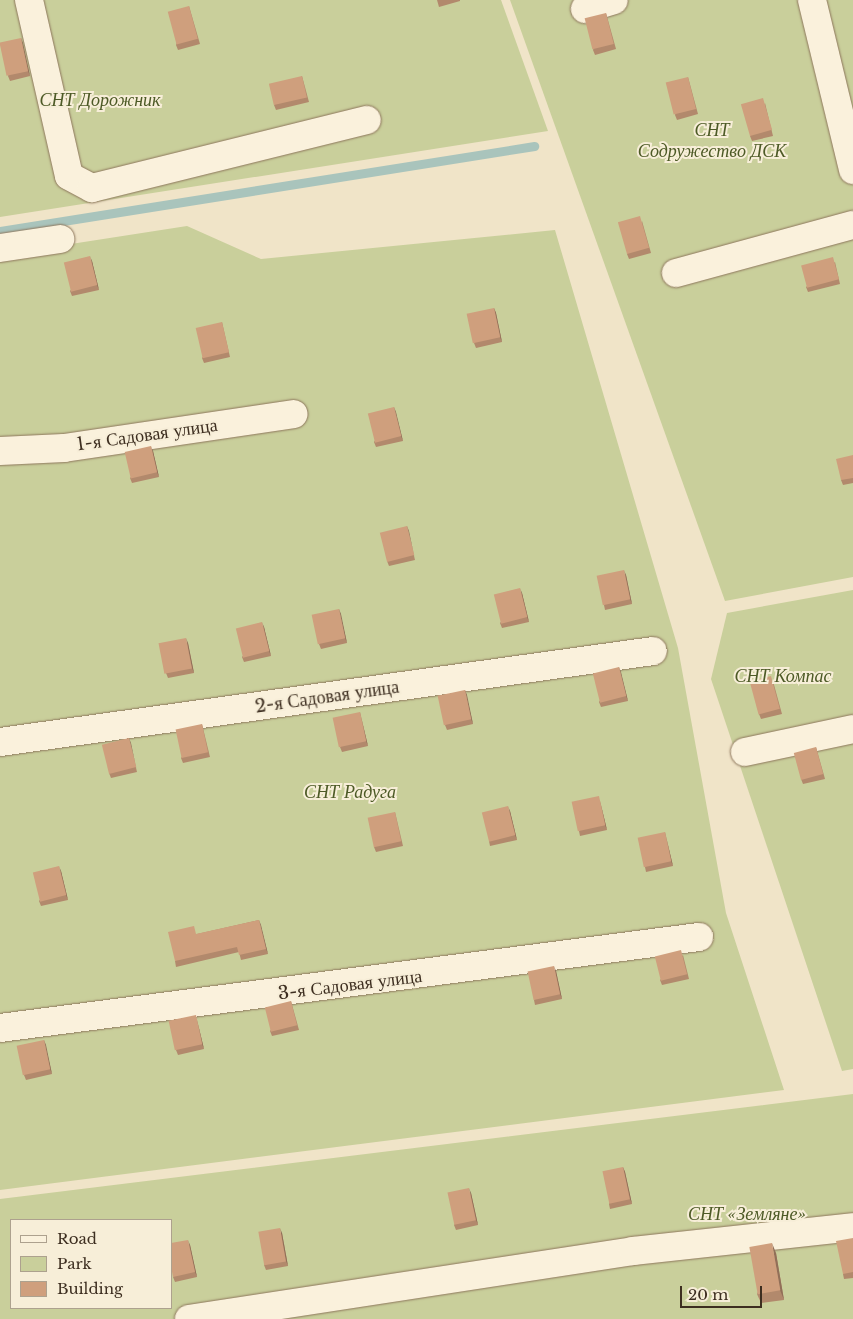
<!DOCTYPE html>
<html>
<head>
<meta charset="utf-8">
<style>
	body { margin:0 }
	#map { position:relative; width:853px; height:1319px; overflow:hidden; background:#f0e4c8; font-family:"Libre Baskerville",serif }
	div>[style] { position:absolute }
	[style*='--x'] { left:calc(var(--x)*1px); top:calc(var(--y)*1px); width:calc(var(--w)*1px); rotate:calc(var(--a)*1deg) }
	.green>* { inset:0; background:#c9cf9b }
	.stream>* { height:9px; margin:-4.5px; padding:0 4.5px; transform-origin:4.5px; border-radius:4.5px; background:#a9c4bc }
	.roads { filter:drop-shadow(0 0 1px #8d765c) drop-shadow(0 0 1px #8d765c) }
	.minor>* { height:28px; margin:-14px; padding:0 14px; transform-origin:14px; border-radius:14px; background:#faf1dc }
	.wall>* { inset:0; background:#b2896c }
	.shaded-wall>* { inset:0; background:#916f58 }
	.building>* { inset:0; background:#cf9f7d; transform-origin:0 0 }
	span { translate:-50% -50%; white-space:nowrap; text-align:center; line-height:1.15; -webkit-text-stroke:4px #f7eed8; paint-order:stroke }
	.park-label { font-size:18px; color:#4d5a26; font-style:italic }
	.street-label { font-size:18px; color:#3d2e20 }
	.legend { position:absolute; left:10px; top:1219px; width:162px; height:90px; box-sizing:border-box; background:#f7eed8; border:1px solid #ada18e; margin:0; padding:6px 9px; list-style:none; font-size:15px; color:#3d2e20 }
	.legend li { display:flex; align-items:center; gap:10px; height:25px }
	.legend b { width:25px; border:1px solid #ada18e }
	.scale { position:absolute; left:680px; top:1286px; width:82px; height:22px; box-sizing:border-box; border:2px solid #3d2e20; border-top:0; padding-left:6px; font-size:15px; line-height:18px; white-space:nowrap; color:#3d2e20; -webkit-text-stroke:4px #f7eed8; paint-order:stroke }
</style>
</head>
<body>
<div id="map">
	<div class="green">
		<div style="clip-path:polygon(0 0,501px 0,548px 131px,0 217px)"></div>
		<div style="clip-path:polygon(510px 0,853px 0,853px 577px,725px 601px)"></div>
		<div style="clip-path:polygon(187px 226px,261px 259px,555px 230px,678px 648px,726px 913px,784px 1090px,0 1190px,0 255px)"></div>
		<div style="clip-path:polygon(853px 590px,853px 1069px,842px 1071px,711px 679px,727px 613px)"></div>
		<div style="clip-path:polygon(evenodd,853px 1094px,853px 1319px,0 1319px,0 1199px,853px 1094px,11px 1220px,171px 1220px,171px 1308px,11px 1308px,11px 1220px)"></div>
	</div>
	<div class="stream">
		<div style="--x:0;--y:231;--w:541;--a:-9.04"></div>
	</div>
	<div class="roads">
		<div class="minor">
			<div style="--x:29;--y:0;--w:180;--a:77.2"></div>
			<div style="--x:69;--y:176;--w:26;--a:28"></div>
			<div style="--x:92;--y:188;--w:283;--a:-13.9"></div>
			<div style="--x:812;--y:0;--w:175;--a:76.4"></div>
			<div style="--x:585;--y:9;--w:30;--a:-17"></div>
			<div style="--x:0;--y:248;--w:61;--a:-8.5"></div>
			<div style="--x:676;--y:273;--w:183;--a:-15.2"></div>
			<div style="--x:0;--y:451;--w:64;--a:-2.7"></div>
			<div style="--x:64;--y:448;--w:232;--a:-8.4"></div>
			<div style="--x:0;--y:742;--w:659;--a:-7.93"></div>
			<div style="--x:745;--y:752;--w:110;--a:-12"></div>
			<div style="--x:0;--y:1028;--w:705;--a:-7.42"></div>
			<div style="--x:189;--y:1319;--w:449;--a:-8.7"></div>
			<div style="--x:633;--y:1251;--w:221;--a:-6.2"></div>
		</div>
	</div>
	<div class="wall">
		<div style="clip-path:polygon(437px 0,460px 0,460px 1px,439px 7px)"></div>
		<div style="clip-path:polygon(189px 6px,200px 44px,178px 50px,176px 45px)"></div>
		<div style="clip-path:polygon(606px 13px,616px 49px,595px 55px,593px 50px)"></div>
		<div style="clip-path:polygon(21px 38px,30px 76px,10px 81px,8px 76px)"></div>
		<div style="clip-path:polygon(302px 76px,309px 102px,276px 110px,274px 105px)"></div>
		<div style="clip-path:polygon(688px 77px,698px 114px,677px 120px,675px 115px)"></div>
		<div style="clip-path:polygon(765px 103px,773px 136px,752px 141px,750px 136px)"></div>
		<div style="clip-path:polygon(642px 221px,651px 253px,629px 259px,627px 254px)"></div>
		<div style="clip-path:polygon(92px 261px,99px 290px,72px 296px,70px 291px)"></div>
		<div style="clip-path:polygon(835px 262px,840px 284px,808px 292px,806px 287px)"></div>
		<div style="clip-path:polygon(494px 308px,496px 313px,502px 342px,476px 348px,474px 343px)"></div>
		<div style="clip-path:polygon(222px 322px,230px 357px,204px 363px,202px 358px)"></div>
		<div style="clip-path:polygon(394px 407px,403px 441px,376px 447px,374px 442px)"></div>
		<div style="clip-path:polygon(153px 451px,159px 477px,132px 483px,130px 478px)"></div>
		<div style="clip-path:polygon(853px 455px,853px 483px,843px 485px,841px 480px)"></div>
		<div style="clip-path:polygon(407px 526px,415px 560px,389px 566px,387px 561px)"></div>
		<div style="clip-path:polygon(626px 575px,632px 604px,605px 610px,604px 605px)"></div>
		<div style="clip-path:polygon(522px 593px,529px 622px,502px 628px,500px 623px)"></div>
		<div style="clip-path:polygon(339px 609px,347px 643px,321px 649px,319px 644px)"></div>
		<div style="clip-path:polygon(264px 627px,271px 656px,244px 662px,242px 657px)"></div>
		<div style="clip-path:polygon(188px 643px,194px 673px,168px 678px,166px 673px)"></div>
		<div style="clip-path:polygon(619px 667px,628px 701px,601px 707px,599px 702px)"></div>
		<div style="clip-path:polygon(773px 681px,782px 714px,761px 719px,759px 714px)"></div>
		<div style="clip-path:polygon(465px 690px,473px 724px,447px 730px,445px 725px)"></div>
		<div style="clip-path:polygon(360px 712px,368px 746px,342px 752px,340px 747px)"></div>
		<div style="clip-path:polygon(202px 724px,210px 757px,183px 763px,181px 758px)"></div>
		<div style="clip-path:polygon(129px 738px,137px 772px,111px 778px,109px 773px)"></div>
		<div style="clip-path:polygon(816px 747px,825px 779px,803px 784px,801px 779px)"></div>
		<div style="clip-path:polygon(600px 801px,607px 830px,580px 836px,579px 831px)"></div>
		<div style="clip-path:polygon(510px 811px,517px 840px,490px 846px,489px 841px)"></div>
		<div style="clip-path:polygon(395px 812px,403px 846px,376px 852px,374px 847px)"></div>
		<div style="clip-path:polygon(665px 832px,673px 866px,646px 872px,645px 867px)"></div>
		<div style="clip-path:polygon(61px 871px,68px 900px,41px 906px,39px 901px)"></div>
		<div style="clip-path:polygon(259px 920px,268px 954px,241px 960px,239px 952px,176px 967px,175px 961px,197px 934px)"></div>
		<div style="clip-path:polygon(683px 955px,689px 979px,662px 985px,660px 980px)"></div>
		<div style="clip-path:polygon(556px 971px,562px 999px,535px 1005px,534px 1000px)"></div>
		<div style="clip-path:polygon(291px 1001px,299px 1030px,272px 1036px,270px 1031px)"></div>
		<div style="clip-path:polygon(197px 1020px,204px 1049px,178px 1055px,176px 1050px)"></div>
		<div style="clip-path:polygon(44px 1040px,52px 1074px,26px 1080px,24px 1075px)"></div>
		<div style="clip-path:polygon(623px 1167px,625px 1172px,632px 1204px,610px 1209px,609px 1204px)"></div>
		<div style="clip-path:polygon(471px 1193px,478px 1225px,456px 1230px,454px 1225px)"></div>
		<div style="clip-path:polygon(282px 1233px,288px 1266px,266px 1270px,264px 1265px)"></div>
		<div style="clip-path:polygon(853px 1238px,853px 1278px,844px 1279px,843px 1274px)"></div>
		<div style="clip-path:polygon(190px 1245px,197px 1277px,175px 1282px,173px 1277px)"></div>
		<div style="clip-path:polygon(776px 1253px,784px 1300px,761px 1303px,757px 1294px)"></div>
	</div>
	<div class="shaded-wall">
		<div style="clip-path:polygon(21px 38px,23px 43px,30px 76px,28px 71px)"></div>
		<div style="clip-path:polygon(90px 256px,92px 261px,99px 290px,97px 285px)"></div>
		<div style="clip-path:polygon(494px 308px,496px 313px,502px 342px,500px 337px)"></div>
		<div style="clip-path:polygon(394px 407px,396px 412px,403px 441px,401px 436px)"></div>
		<div style="clip-path:polygon(151px 446px,153px 451px,159px 477px,157px 472px)"></div>
		<div style="clip-path:polygon(407px 526px,409px 531px,415px 560px,414px 555px)"></div>
		<div style="clip-path:polygon(624px 570px,626px 575px,632px 604px,630px 599px)"></div>
		<div style="clip-path:polygon(520px 588px,522px 593px,529px 622px,527px 617px)"></div>
		<div style="clip-path:polygon(339px 609px,341px 614px,347px 643px,345px 638px)"></div>
		<div style="clip-path:polygon(262px 622px,264px 627px,271px 656px,269px 651px)"></div>
		<div style="clip-path:polygon(186px 638px,188px 643px,194px 673px,192px 668px)"></div>
		<div style="clip-path:polygon(619px 667px,621px 672px,628px 701px,626px 696px)"></div>
		<div style="clip-path:polygon(465px 690px,467px 695px,473px 724px,471px 719px)"></div>
		<div style="clip-path:polygon(360px 712px,361px 717px,368px 746px,366px 741px)"></div>
		<div style="clip-path:polygon(129px 738px,131px 743px,137px 772px,136px 767px)"></div>
		<div style="clip-path:polygon(599px 796px,600px 801px,607px 830px,605px 825px)"></div>
		<div style="clip-path:polygon(508px 806px,510px 811px,517px 840px,515px 835px)"></div>
		<div style="clip-path:polygon(665px 832px,666px 837px,673px 866px,671px 861px)"></div>
		<div style="clip-path:polygon(59px 866px,61px 871px,68px 900px,66px 895px)"></div>
		<div style="clip-path:polygon(259px 920px,261px 925px,268px 954px,266px 949px)"></div>
		<div style="clip-path:polygon(554px 966px,556px 971px,562px 999px,560px 994px)"></div>
		<div style="clip-path:polygon(196px 1015px,197px 1020px,204px 1049px,202px 1044px)"></div>
		<div style="clip-path:polygon(44px 1040px,46px 1045px,52px 1074px,50px 1069px)"></div>
		<div style="clip-path:polygon(623px 1167px,625px 1172px,632px 1204px,630px 1199px)"></div>
		<div style="clip-path:polygon(469px 1188px,471px 1193px,478px 1225px,476px 1220px)"></div>
		<div style="clip-path:polygon(280px 1228px,282px 1233px,288px 1266px,286px 1261px)"></div>
		<div style="clip-path:polygon(188px 1240px,190px 1245px,197px 1277px,195px 1272px)"></div>
		<div style="clip-path:polygon(772px 1243px,776px 1253px,784px 1300px,780px 1290px)"></div>
	</div>
	<div class="building">
		<div style="left:189px;top:6px;width:34px;height:22px;rotate:75deg"></div>
		<div style="left:606px;top:13px;width:32px;height:22px;rotate:76deg"></div>
		<div style="left:21px;top:38px;width:34px;height:22px;rotate:78deg"></div>
		<div style="left:302px;top:76px;width:22px;height:34px;rotate:77deg"></div>
		<div style="left:688px;top:77px;width:33px;height:23px;rotate:76deg"></div>
		<div style="left:763px;top:98px;width:33px;height:23px;rotate:74deg"></div>
		<div style="left:640px;top:216px;width:33px;height:23px;rotate:74deg"></div>
		<div style="left:90px;top:256px;width:30px;height:27px;rotate:76deg"></div>
		<div style="left:833px;top:257px;width:23px;height:33px;rotate:75deg"></div>
		<div style="left:494px;top:308px;width:30px;height:28px;rotate:78deg"></div>
		<div style="left:222px;top:322px;width:31px;height:27px;rotate:77deg"></div>
		<div style="left:394px;top:407px;width:30px;height:27px;rotate:76deg"></div>
		<div style="left:151px;top:446px;width:27px;height:27px;rotate:77deg"></div>
		<div style="clip-path:polygon(853px 455px,853px 478px,841px 480px,836px 459px)"></div>
		<div style="left:407px;top:526px;width:30px;height:28px;rotate:76deg"></div>
		<div style="left:624px;top:570px;width:30px;height:28px;rotate:78deg"></div>
		<div style="left:520px;top:588px;width:30px;height:27px;rotate:76deg"></div>
		<div style="left:339px;top:609px;width:30px;height:28px;rotate:78deg"></div>
		<div style="left:262px;top:622px;width:30px;height:27px;rotate:76deg"></div>
		<div style="left:186px;top:638px;width:31px;height:28px;rotate:79deg"></div>
		<div style="left:619px;top:667px;width:30px;height:27px;rotate:76deg"></div>
		<div style="left:771px;top:676px;width:34px;height:22px;rotate:75deg"></div>
		<div style="left:465px;top:690px;width:30px;height:28px;rotate:78deg"></div>
		<div style="left:360px;top:712px;width:30px;height:28px;rotate:78deg"></div>
		<div style="left:202px;top:724px;width:29px;height:27px;rotate:78deg"></div>
		<div style="left:129px;top:738px;width:30px;height:28px;rotate:76deg"></div>
		<div style="left:816px;top:747px;width:28px;height:23px;rotate:75deg"></div>
		<div style="left:599px;top:796px;width:30px;height:28px;rotate:78deg"></div>
		<div style="left:508px;top:806px;width:30px;height:27px;rotate:76deg"></div>
		<div style="left:395px;top:812px;width:30px;height:28px;rotate:78deg"></div>
		<div style="left:665px;top:832px;width:30px;height:28px;rotate:78deg"></div>
		<div style="left:59px;top:866px;width:30px;height:27px;rotate:76deg"></div>
		<div style="clip-path:polygon(259px 920px,266px 949px,239px 955px,237px 947px,175px 961px,168px 932px,194px 926px,196px 934px)"></div>
		<div style="left:681px;top:950px;width:25px;height:27px;rotate:76deg"></div>
		<div style="left:554px;top:966px;width:29px;height:27px;rotate:78deg"></div>
		<div style="left:291px;top:1001px;width:25px;height:27px;rotate:76deg"></div>
		<div style="left:196px;top:1015px;width:30px;height:28px;rotate:78deg"></div>
		<div style="left:44px;top:1040px;width:30px;height:28px;rotate:78deg"></div>
		<div style="left:623px;top:1167px;width:33px;height:21px;rotate:78deg"></div>
		<div style="left:469px;top:1188px;width:33px;height:22px;rotate:78deg"></div>
		<div style="left:280px;top:1228px;width:34px;height:22px;rotate:80deg"></div>
		<div style="clip-path:polygon(853px 1238px,853px 1272px,843px 1274px,836px 1241px)"></div>
		<div style="clip-path:polygon(188px 1240px,195px 1272px,173px 1277px,171px 1266px,171px 1243px)"></div>
		<div style="left:772px;top:1243px;width:48px;height:23px;rotate:80deg"></div>
	</div>
	<div class="park-label">
		<span style="left:100px;top:100px">СНТ Дорожник</span>
		<span style="left:712px;top:141px">СНТ<br>Содружество ДСК</span>
		<span style="left:783px;top:676px">СНТ Компас</span>
		<span style="left:350px;top:792px">СНТ Радуга</span>
		<span style="left:747px;top:1214px">СНТ «Земляне»</span>
	</div>
	<div class="street-label">
		<span style="left:147px;top:435px;rotate:-8deg">1-я Садовая улица</span>
		<span style="left:327px;top:697px;rotate:-8deg">2-я Садовая улица</span>
		<span style="left:350px;top:985px;rotate:-7deg">3-я Садовая улица</span>
	</div>
	<ul class="legend">
	<li><b style="height:6px;background:#faf1dc"></b>Road</li>
	<li><b style="height:14px;background:#c9cf9b"></b>Park</li>
	<li><b style="height:14px;background:#cf9f7d"></b>Building</li>
	</ul>
	<div class="scale">20 m</div>
</div>
</body>
</html>
